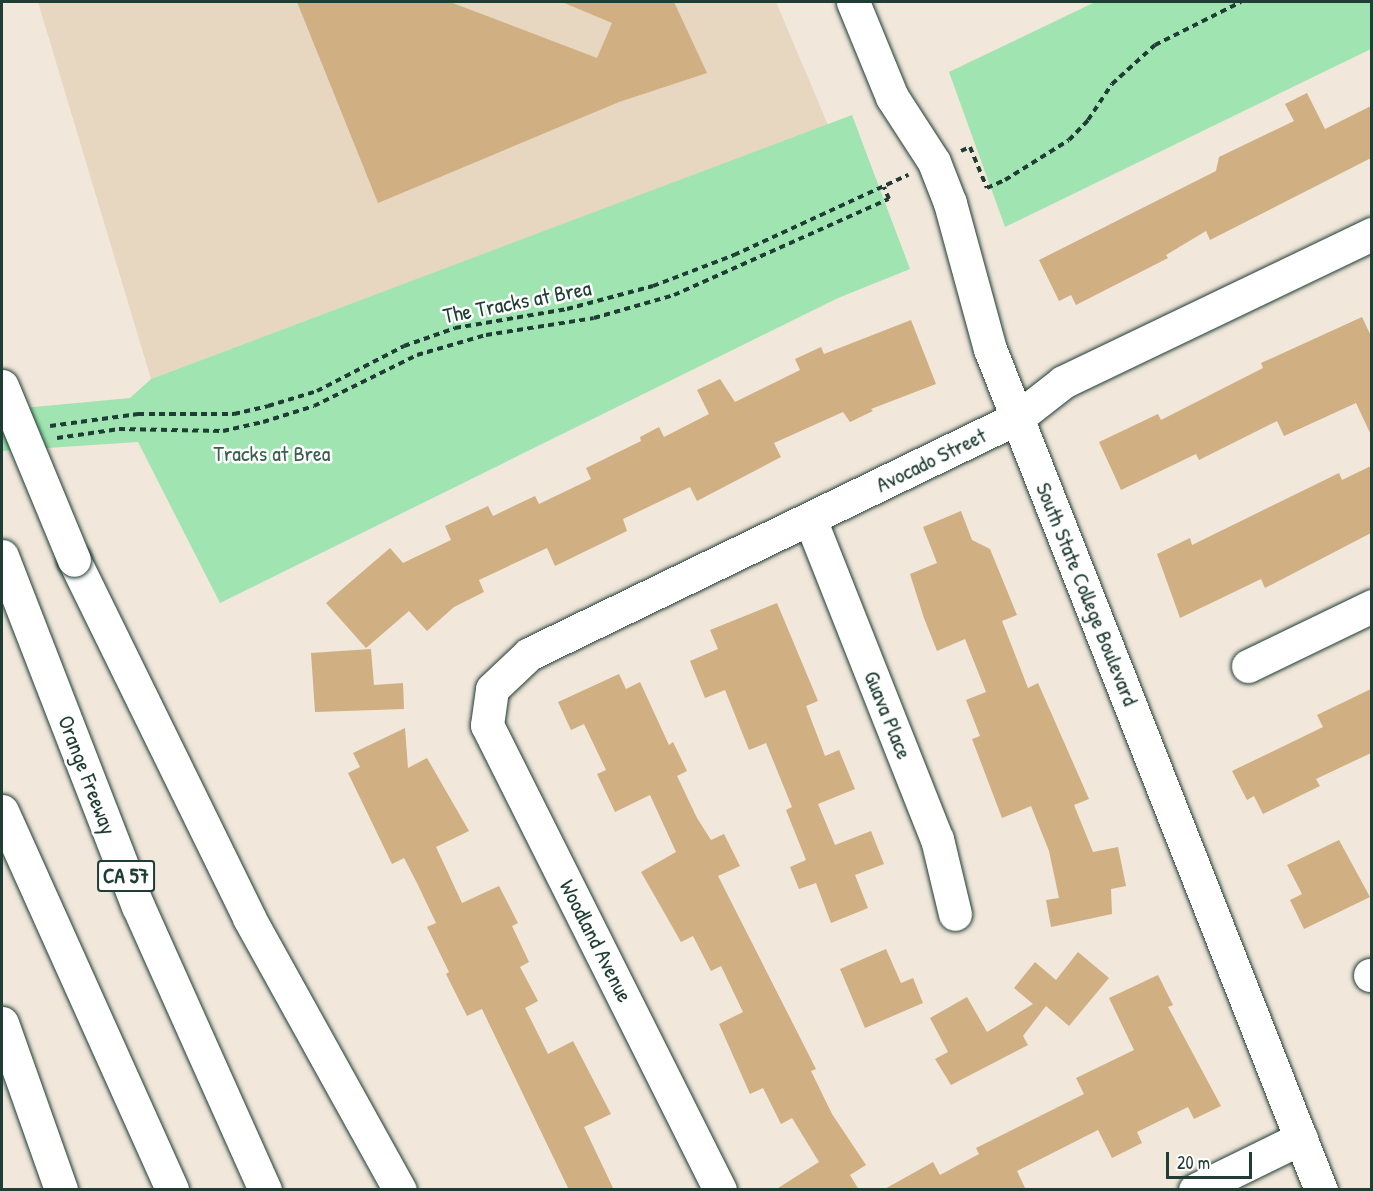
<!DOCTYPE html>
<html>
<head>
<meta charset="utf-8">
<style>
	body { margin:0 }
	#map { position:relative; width:1373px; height:1191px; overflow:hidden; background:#f1e7da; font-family:"Patrick Hand",sans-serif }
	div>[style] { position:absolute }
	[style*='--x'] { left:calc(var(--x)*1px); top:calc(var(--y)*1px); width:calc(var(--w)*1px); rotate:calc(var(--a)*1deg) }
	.built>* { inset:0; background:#e7d6c0 }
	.green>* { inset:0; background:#a0e5b1 }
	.building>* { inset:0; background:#d0af83 }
	.path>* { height:4px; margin-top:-2px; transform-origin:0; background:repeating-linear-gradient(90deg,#1f3d34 0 6px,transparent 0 10.5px) }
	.roads { filter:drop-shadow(0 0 2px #1f3d34) drop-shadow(0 0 2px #1f3d34) }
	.minor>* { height:33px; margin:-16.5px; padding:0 16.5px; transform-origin:16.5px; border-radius:16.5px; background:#fff }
	.major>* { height:33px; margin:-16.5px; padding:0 16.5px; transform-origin:16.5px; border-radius:16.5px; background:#fff }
	.highway>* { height:33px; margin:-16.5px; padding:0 16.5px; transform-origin:16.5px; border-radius:16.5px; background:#fff }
	.bridges { filter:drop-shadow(0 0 2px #1f3d34) drop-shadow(0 0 2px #1f3d34) }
	.highway-bridge>* { height:33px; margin:-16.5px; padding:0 16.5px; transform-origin:16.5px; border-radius:16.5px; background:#fff }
	span { translate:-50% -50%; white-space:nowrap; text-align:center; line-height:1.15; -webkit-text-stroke:5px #fff; paint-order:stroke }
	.shield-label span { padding:2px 4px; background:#fff; border:2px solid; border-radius:4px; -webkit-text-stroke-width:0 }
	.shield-label { font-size:21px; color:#1f3d34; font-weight:700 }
	.street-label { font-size:22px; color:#1f3d34 }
	.park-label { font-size:22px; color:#395f4d }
	.frame { position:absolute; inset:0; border:3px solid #1f3d34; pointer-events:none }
	.scale { position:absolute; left:1166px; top:1152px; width:86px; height:27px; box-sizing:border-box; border:3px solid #1f3d34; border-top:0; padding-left:8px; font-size:18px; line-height:21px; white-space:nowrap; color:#1f3d34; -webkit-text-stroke:4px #fff; paint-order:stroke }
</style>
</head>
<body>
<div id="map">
	<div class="built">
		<div style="clip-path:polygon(38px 2px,776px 2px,828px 125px,151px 379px)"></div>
	</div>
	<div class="green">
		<div style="clip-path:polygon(1095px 2px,1371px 2px,1371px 49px,1005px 227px,949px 72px)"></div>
		<div style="clip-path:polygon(852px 115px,910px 269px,838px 298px,220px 603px,138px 442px,2px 451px,2px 410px,130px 398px,151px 379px)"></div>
	</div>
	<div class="building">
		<div style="clip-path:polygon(297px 2px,450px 2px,597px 58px,612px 23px,562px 2px,674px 2px,707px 73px,619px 102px,378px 203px)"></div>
		<div style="clip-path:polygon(1307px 93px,1325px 129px,1371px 106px,1371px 158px,1210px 240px,1206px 231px,1166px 255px,1168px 258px,1076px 305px,1071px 295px,1059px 301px,1039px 260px,1216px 171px,1219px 157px,1294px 121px,1285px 104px)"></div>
		<div style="clip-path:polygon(1362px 317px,1371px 336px,1371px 435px,1356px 403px,1284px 436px,1277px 421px,1199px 460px,1196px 454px,1121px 490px,1099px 442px,1158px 414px,1161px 420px,1263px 368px,1261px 363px)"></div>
		<div style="clip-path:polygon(911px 320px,936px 384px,871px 409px,873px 411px,850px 422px,843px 412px,774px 443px,781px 457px,697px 501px,690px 487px,623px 519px,627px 531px,555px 566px,547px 548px,479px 580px,484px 592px,454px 607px,427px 631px,409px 611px,366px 648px,326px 603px,390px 548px,403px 563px,451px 540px,445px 526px,488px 506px,493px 516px,535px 496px,539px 504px,591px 479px,586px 468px,641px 441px,640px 437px,659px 427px,664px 437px,709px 414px,697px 390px,720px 379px,735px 402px,800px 370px,795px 359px,821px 347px,824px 354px)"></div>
		<div style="clip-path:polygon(1371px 466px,1371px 533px,1265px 588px,1261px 579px,1180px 618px,1157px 554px,1190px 538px,1192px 545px,1339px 473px,1342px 480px)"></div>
		<div style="clip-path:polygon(961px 511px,972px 540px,990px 549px,1017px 615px,1002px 621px,1028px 688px,1038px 683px,1089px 799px,1074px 805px,1093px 852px,1118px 847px,1126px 886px,1111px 889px,1112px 914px,1051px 927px,1046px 900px,1059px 898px,1049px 851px,1031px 806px,1002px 818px,972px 739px,980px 736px,966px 700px,986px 692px,965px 639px,937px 651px,924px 618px,910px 574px,937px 563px,923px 527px)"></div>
		<div style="clip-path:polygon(777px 603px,818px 701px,806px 706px,825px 756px,839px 750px,855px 789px,818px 804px,835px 845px,871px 831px,884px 864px,855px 875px,868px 908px,831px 923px,816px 883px,799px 889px,790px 867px,806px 860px,786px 810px,792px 807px,766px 743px,749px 750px,725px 690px,705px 698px,690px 661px,718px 649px,710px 630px)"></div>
		<div style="clip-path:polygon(371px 649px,374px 685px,403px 683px,404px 709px,315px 712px,311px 653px)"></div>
		<div style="clip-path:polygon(619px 674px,626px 689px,640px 682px,669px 745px,673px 742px,687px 771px,677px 776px,697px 818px,711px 840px,724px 834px,740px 866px,718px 876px,816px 1069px,811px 1071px,832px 1114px,866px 1165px,850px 1175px,859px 1190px,775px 1190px,819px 1162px,792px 1118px,781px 1124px,763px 1088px,750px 1094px,719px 1024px,743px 1012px,721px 966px,711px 971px,693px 936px,681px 942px,641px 872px,676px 852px,650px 795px,615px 812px,597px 774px,606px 770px,584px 724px,571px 730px,558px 702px)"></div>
		<div style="clip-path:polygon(1371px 689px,1371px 753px,1316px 779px,1320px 786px,1263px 814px,1254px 796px,1247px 800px,1232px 771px,1323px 727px,1317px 715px)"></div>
		<div style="clip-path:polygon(405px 728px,408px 768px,427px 758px,469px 831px,436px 847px,462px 903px,499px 886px,518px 923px,512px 926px,529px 962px,520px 967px,538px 1001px,525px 1008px,548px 1054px,573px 1041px,611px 1114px,584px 1127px,614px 1190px,569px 1190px,482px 1009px,467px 1016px,446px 974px,449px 972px,427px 927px,436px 923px,417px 883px,404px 858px,392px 864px,348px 773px,360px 767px,353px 753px)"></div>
		<div style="clip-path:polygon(1339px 840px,1370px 897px,1304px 929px,1290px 900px,1302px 894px,1287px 865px)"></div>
		<div style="clip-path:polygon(886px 949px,901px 983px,913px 978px,923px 1003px,865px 1028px,840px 969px)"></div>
		<div style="clip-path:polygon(1078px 952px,1109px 978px,1069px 1026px,1046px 1006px,1023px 1036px,1028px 1045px,951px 1085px,935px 1059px,948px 1052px,930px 1018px,967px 997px,987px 1032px,1033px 1004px,1014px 988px,1035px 962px,1056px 980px)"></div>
		<div style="clip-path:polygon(1158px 975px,1173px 1005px,1168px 1007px,1221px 1106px,1194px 1119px,1188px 1107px,1137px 1132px,1142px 1143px,1112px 1158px,1098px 1130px,1017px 1171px,1026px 1190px,883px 1190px,933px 1162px,940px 1175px,979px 1154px,976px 1148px,1084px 1094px,1076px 1078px,1134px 1050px,1109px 998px)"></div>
	</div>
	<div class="path">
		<div style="--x:961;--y:151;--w:10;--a:-24"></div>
		<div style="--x:970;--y:147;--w:44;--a:67.5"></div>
		<div style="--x:987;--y:188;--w:20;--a:-24"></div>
		<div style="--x:1005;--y:180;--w:75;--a:-32"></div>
		<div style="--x:1069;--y:140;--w:28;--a:-46"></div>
		<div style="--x:1088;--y:120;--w:43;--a:-56.3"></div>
		<div style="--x:1112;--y:84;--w:58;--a:-42.2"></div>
		<div style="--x:1155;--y:45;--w:96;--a:-26.6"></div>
		<div style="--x:50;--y:426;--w:89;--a:-7.8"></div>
		<div style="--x:138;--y:414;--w:96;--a:0"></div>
		<div style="--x:234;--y:414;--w:35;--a:-13"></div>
		<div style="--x:268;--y:406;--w:51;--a:-17"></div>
		<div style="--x:317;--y:391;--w:98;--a:-27.3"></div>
		<div style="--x:404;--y:346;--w:54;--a:-19.4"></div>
		<div style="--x:455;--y:328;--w:114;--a:-9.6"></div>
		<div style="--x:567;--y:309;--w:89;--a:-15"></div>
		<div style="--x:653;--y:286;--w:87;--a:-20.9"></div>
		<div style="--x:734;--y:255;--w:192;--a:-24.7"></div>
		<div style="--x:57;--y:438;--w:63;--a:-8.3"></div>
		<div style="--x:119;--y:429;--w:104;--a:1.1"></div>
		<div style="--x:223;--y:431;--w:41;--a:-12.7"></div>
		<div style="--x:263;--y:422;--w:53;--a:-17.4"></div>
		<div style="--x:314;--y:406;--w:115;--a:-26.3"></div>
		<div style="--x:417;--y:355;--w:72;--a:-16.2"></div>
		<div style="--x:486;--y:335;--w:109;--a:-8.9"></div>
		<div style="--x:594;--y:318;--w:83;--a:-16"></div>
		<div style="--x:674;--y:295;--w:235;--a:-24.1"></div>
		<div style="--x:889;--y:199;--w:13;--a:-113"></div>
	</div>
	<div class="roads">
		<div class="minor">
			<div style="--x:810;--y:519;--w:344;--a:68.4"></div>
			<div style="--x:937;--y:839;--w:77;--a:76.5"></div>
			<div style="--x:1248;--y:666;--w:138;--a:-25.8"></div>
			<div style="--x:1370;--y:975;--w:2;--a:0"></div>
			<div style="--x:720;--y:1190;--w:520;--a:-116.61"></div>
			<div style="--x:487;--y:725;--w:36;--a:-82"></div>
			<div style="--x:492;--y:689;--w:51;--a:-43.4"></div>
			<div style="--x:529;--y:654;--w:542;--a:-25.81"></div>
			<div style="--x:1017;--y:418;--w:58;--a:-38"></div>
			<div style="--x:1063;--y:382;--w:343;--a:-25.6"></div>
			<div style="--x:1195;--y:1190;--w:118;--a:-26.1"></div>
		</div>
		<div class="major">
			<div style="--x:853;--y:2;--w:103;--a:67.7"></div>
			<div style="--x:892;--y:97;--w:77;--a:57.1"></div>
			<div style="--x:934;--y:162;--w:44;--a:68.7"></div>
			<div style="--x:950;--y:203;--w:151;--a:74.7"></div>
			<div style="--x:990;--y:349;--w:904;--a:68.52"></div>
		</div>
		<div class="highway">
			<div style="--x:2;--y:556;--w:375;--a:68.8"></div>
			<div style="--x:138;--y:906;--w:311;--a:65.9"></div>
			<div style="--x:74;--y:560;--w:398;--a:63.9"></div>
			<div style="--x:249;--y:918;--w:311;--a:61"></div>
			<div style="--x:2;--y:811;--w:415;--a:65.8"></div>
			<div style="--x:2;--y:1023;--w:177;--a:70.5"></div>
		</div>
	</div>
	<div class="bridges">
		<div class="highway-bridge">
			<div style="--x:2;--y:386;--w:188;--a:67.5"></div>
		</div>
	</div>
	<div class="shield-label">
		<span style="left:126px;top:876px">CA 57</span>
	</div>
	<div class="street-label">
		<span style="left:517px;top:302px;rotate:-11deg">The Tracks at Brea</span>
		<span style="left:931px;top:460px;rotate:-26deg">Avocado Street</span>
		<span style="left:1087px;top:594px;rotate:68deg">South State College Boulevard</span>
		<span style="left:888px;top:715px;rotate:68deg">Guava Place</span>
		<span style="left:87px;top:775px;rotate:69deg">Orange Freeway</span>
		<span style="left:596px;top:941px;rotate:63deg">Woodland Avenue</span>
	</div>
	<div class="park-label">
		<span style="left:272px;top:454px">Tracks at Brea</span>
	</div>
	<div class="frame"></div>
	<div class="scale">20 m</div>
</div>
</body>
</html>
